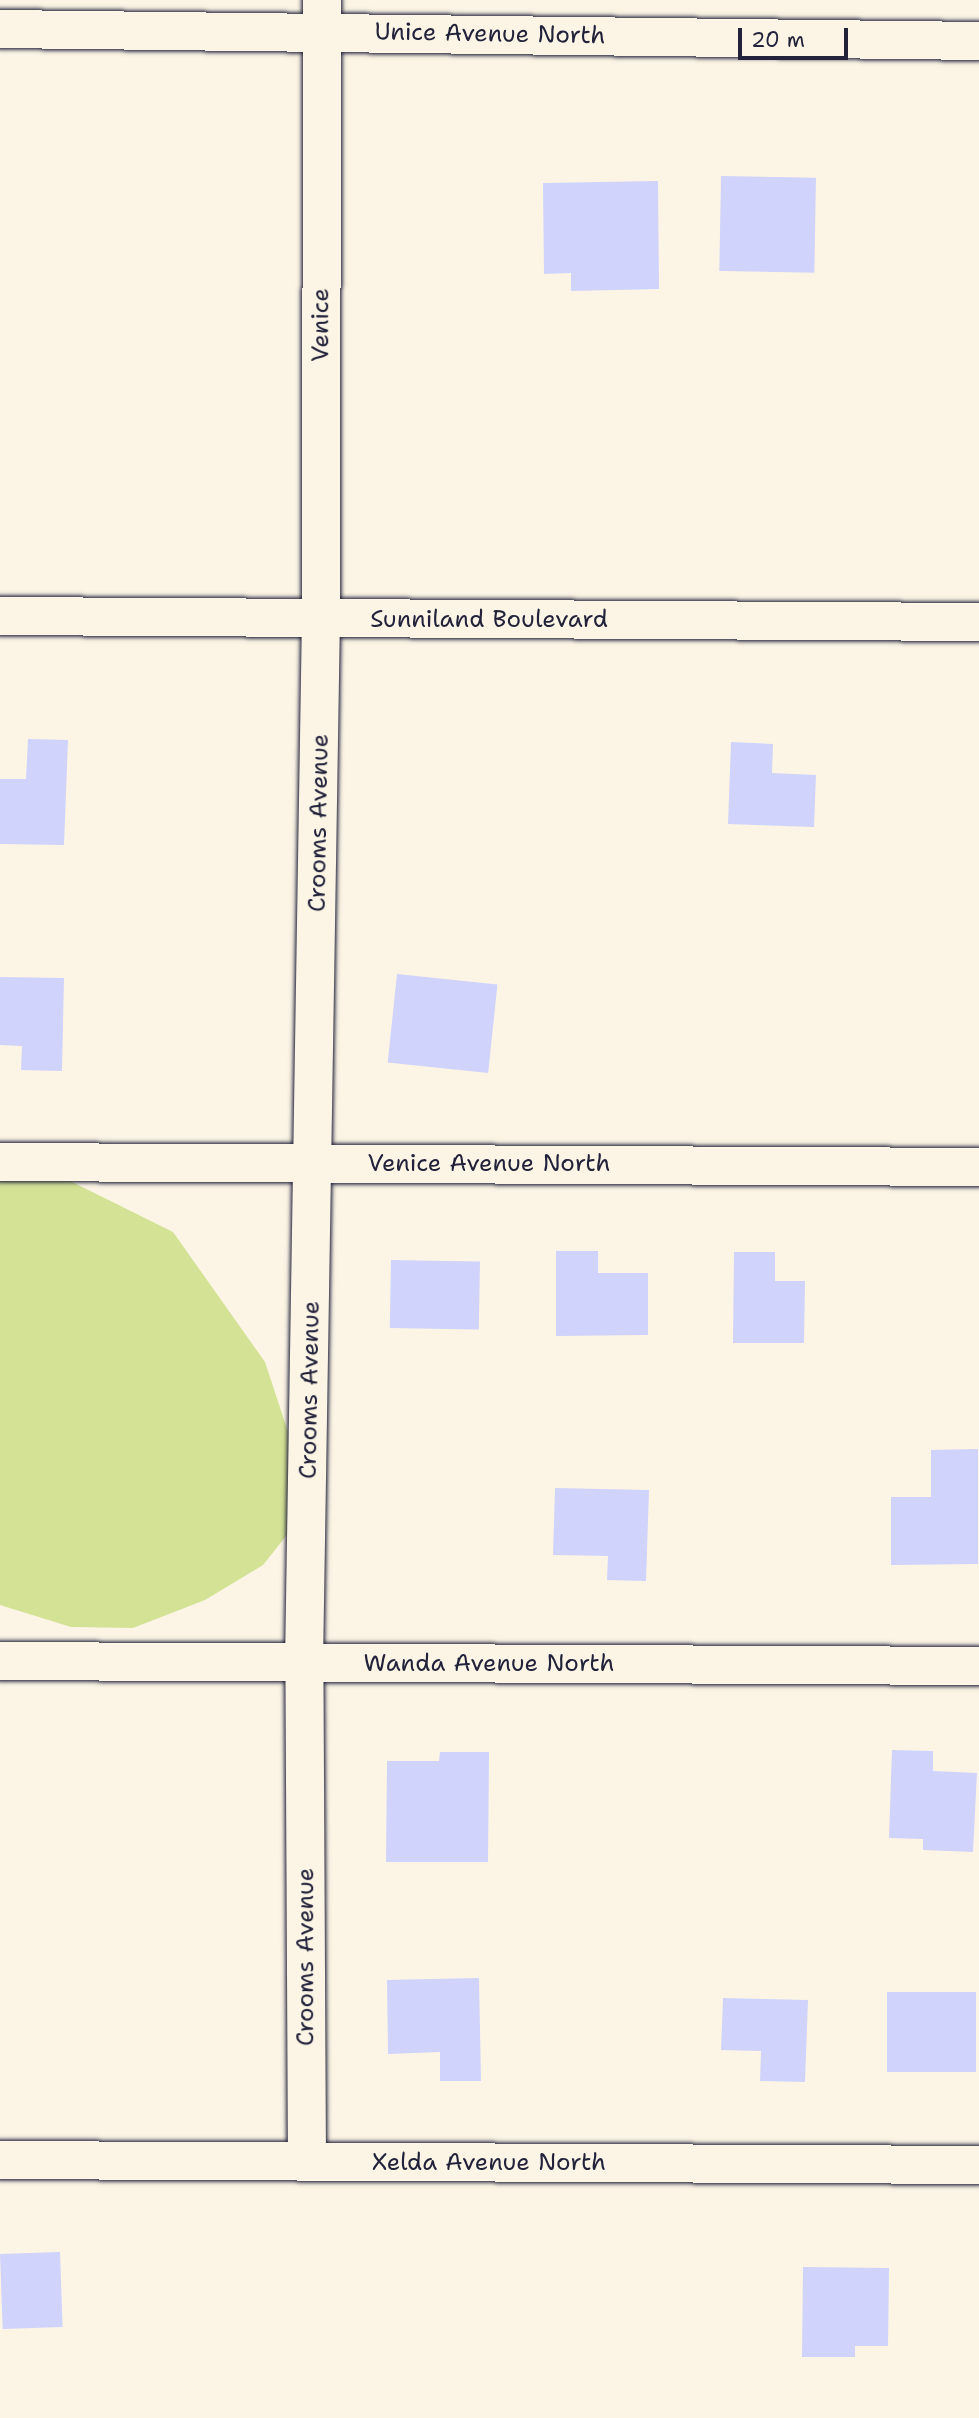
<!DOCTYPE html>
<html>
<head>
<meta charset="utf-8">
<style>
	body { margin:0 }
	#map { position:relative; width:979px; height:2418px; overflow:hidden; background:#fcf5e5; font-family:"Shantell Sans",sans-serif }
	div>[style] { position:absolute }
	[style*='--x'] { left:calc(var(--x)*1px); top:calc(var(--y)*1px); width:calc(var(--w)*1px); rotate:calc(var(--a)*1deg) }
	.green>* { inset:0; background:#d3e295 }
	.building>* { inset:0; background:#d0d3fb; transform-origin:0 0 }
	.roads { filter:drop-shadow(0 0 2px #22223b) drop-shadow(0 0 2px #22223b) }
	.minor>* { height:38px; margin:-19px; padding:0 19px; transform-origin:19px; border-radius:19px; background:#fcf5e5 }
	span { translate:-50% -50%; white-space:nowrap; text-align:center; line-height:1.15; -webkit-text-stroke:5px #fcf5e5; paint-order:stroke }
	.street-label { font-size:24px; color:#22223b }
	.scale { position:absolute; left:738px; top:28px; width:110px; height:32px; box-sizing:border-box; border:4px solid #22223b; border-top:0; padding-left:9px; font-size:21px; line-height:24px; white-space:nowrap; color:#22223b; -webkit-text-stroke:5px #fcf5e5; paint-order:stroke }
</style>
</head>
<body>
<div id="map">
	<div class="green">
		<div style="clip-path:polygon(0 1165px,50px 1171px,173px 1232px,265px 1362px,293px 1447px,294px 1526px,263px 1565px,205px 1600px,133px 1628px,71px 1627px,0 1605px)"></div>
	</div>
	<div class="building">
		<div style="left:721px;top:176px;width:95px;height:95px;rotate:1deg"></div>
		<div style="clip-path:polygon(658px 181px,659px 289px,571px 291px,571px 273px,544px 274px,543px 183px)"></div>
		<div style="clip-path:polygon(28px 739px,68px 740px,64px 845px,0 844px,0 779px,26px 779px)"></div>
		<div style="clip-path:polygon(731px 742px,773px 744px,772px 773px,816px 775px,814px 827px,728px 824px)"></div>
		<div style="left:397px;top:974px;width:101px;height:89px;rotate:6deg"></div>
		<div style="clip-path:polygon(0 977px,64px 978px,62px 1071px,21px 1070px,22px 1046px,0 1045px)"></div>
		<div style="clip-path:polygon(556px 1251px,598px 1251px,598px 1273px,648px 1273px,648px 1335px,556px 1336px)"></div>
		<div style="clip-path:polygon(734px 1252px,775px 1252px,775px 1281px,805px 1281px,804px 1343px,733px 1343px)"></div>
		<div style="left:391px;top:1260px;width:89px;height:68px;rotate:1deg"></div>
		<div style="clip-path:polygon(978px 1449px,978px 1564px,891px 1565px,891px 1497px,931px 1497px,931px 1450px)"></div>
		<div style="clip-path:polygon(555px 1488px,649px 1490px,646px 1581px,607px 1580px,608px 1556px,553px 1555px)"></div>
		<div style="clip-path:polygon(892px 1750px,933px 1751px,933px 1771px,977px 1773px,973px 1852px,923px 1850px,923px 1839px,889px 1838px)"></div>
		<div style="clip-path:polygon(440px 1752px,489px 1752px,488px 1862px,386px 1862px,387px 1761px,439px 1761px)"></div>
		<div style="clip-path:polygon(479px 1978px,481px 2081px,440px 2081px,440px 2052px,388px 2054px,387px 1980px)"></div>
		<div style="left:887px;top:1992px;width:89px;height:80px"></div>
		<div style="clip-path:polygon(723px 1998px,808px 2000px,805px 2082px,760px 2081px,761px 2051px,721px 2050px)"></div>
		<div style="left:60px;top:2252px;width:75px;height:60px;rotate:88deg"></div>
		<div style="clip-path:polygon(803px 2267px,889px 2268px,888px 2346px,855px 2346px,855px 2357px,802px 2357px)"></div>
	</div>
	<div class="roads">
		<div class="minor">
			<div style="--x:0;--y:29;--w:979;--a:0.7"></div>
			<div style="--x:0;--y:616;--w:979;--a:0.35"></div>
			<div style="--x:0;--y:1162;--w:979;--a:0.29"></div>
			<div style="--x:0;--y:1661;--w:979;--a:0.29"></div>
			<div style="--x:0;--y:2160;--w:979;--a:0.29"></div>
			<div style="--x:307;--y:2162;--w:499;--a:-90.3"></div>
			<div style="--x:304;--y:1663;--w:1044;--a:-89.07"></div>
			<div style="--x:321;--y:619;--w:619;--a:-89.91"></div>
		</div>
	</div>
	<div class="street-label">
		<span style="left:490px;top:34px;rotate:1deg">Unice Avenue North</span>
		<span style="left:321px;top:325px;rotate:-90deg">Venice</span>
		<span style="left:489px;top:620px">Sunniland Boulevard</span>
		<span style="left:319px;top:823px;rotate:-89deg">Crooms Avenue</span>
		<span style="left:489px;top:1164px">Venice Avenue North</span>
		<span style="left:310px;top:1390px;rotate:-89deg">Crooms Avenue</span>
		<span style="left:489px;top:1664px">Wanda Avenue North</span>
		<span style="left:306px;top:1957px;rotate:-90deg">Crooms Avenue</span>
		<span style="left:489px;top:2163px">Xelda Avenue North</span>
	</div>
	<div class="scale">20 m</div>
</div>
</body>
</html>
